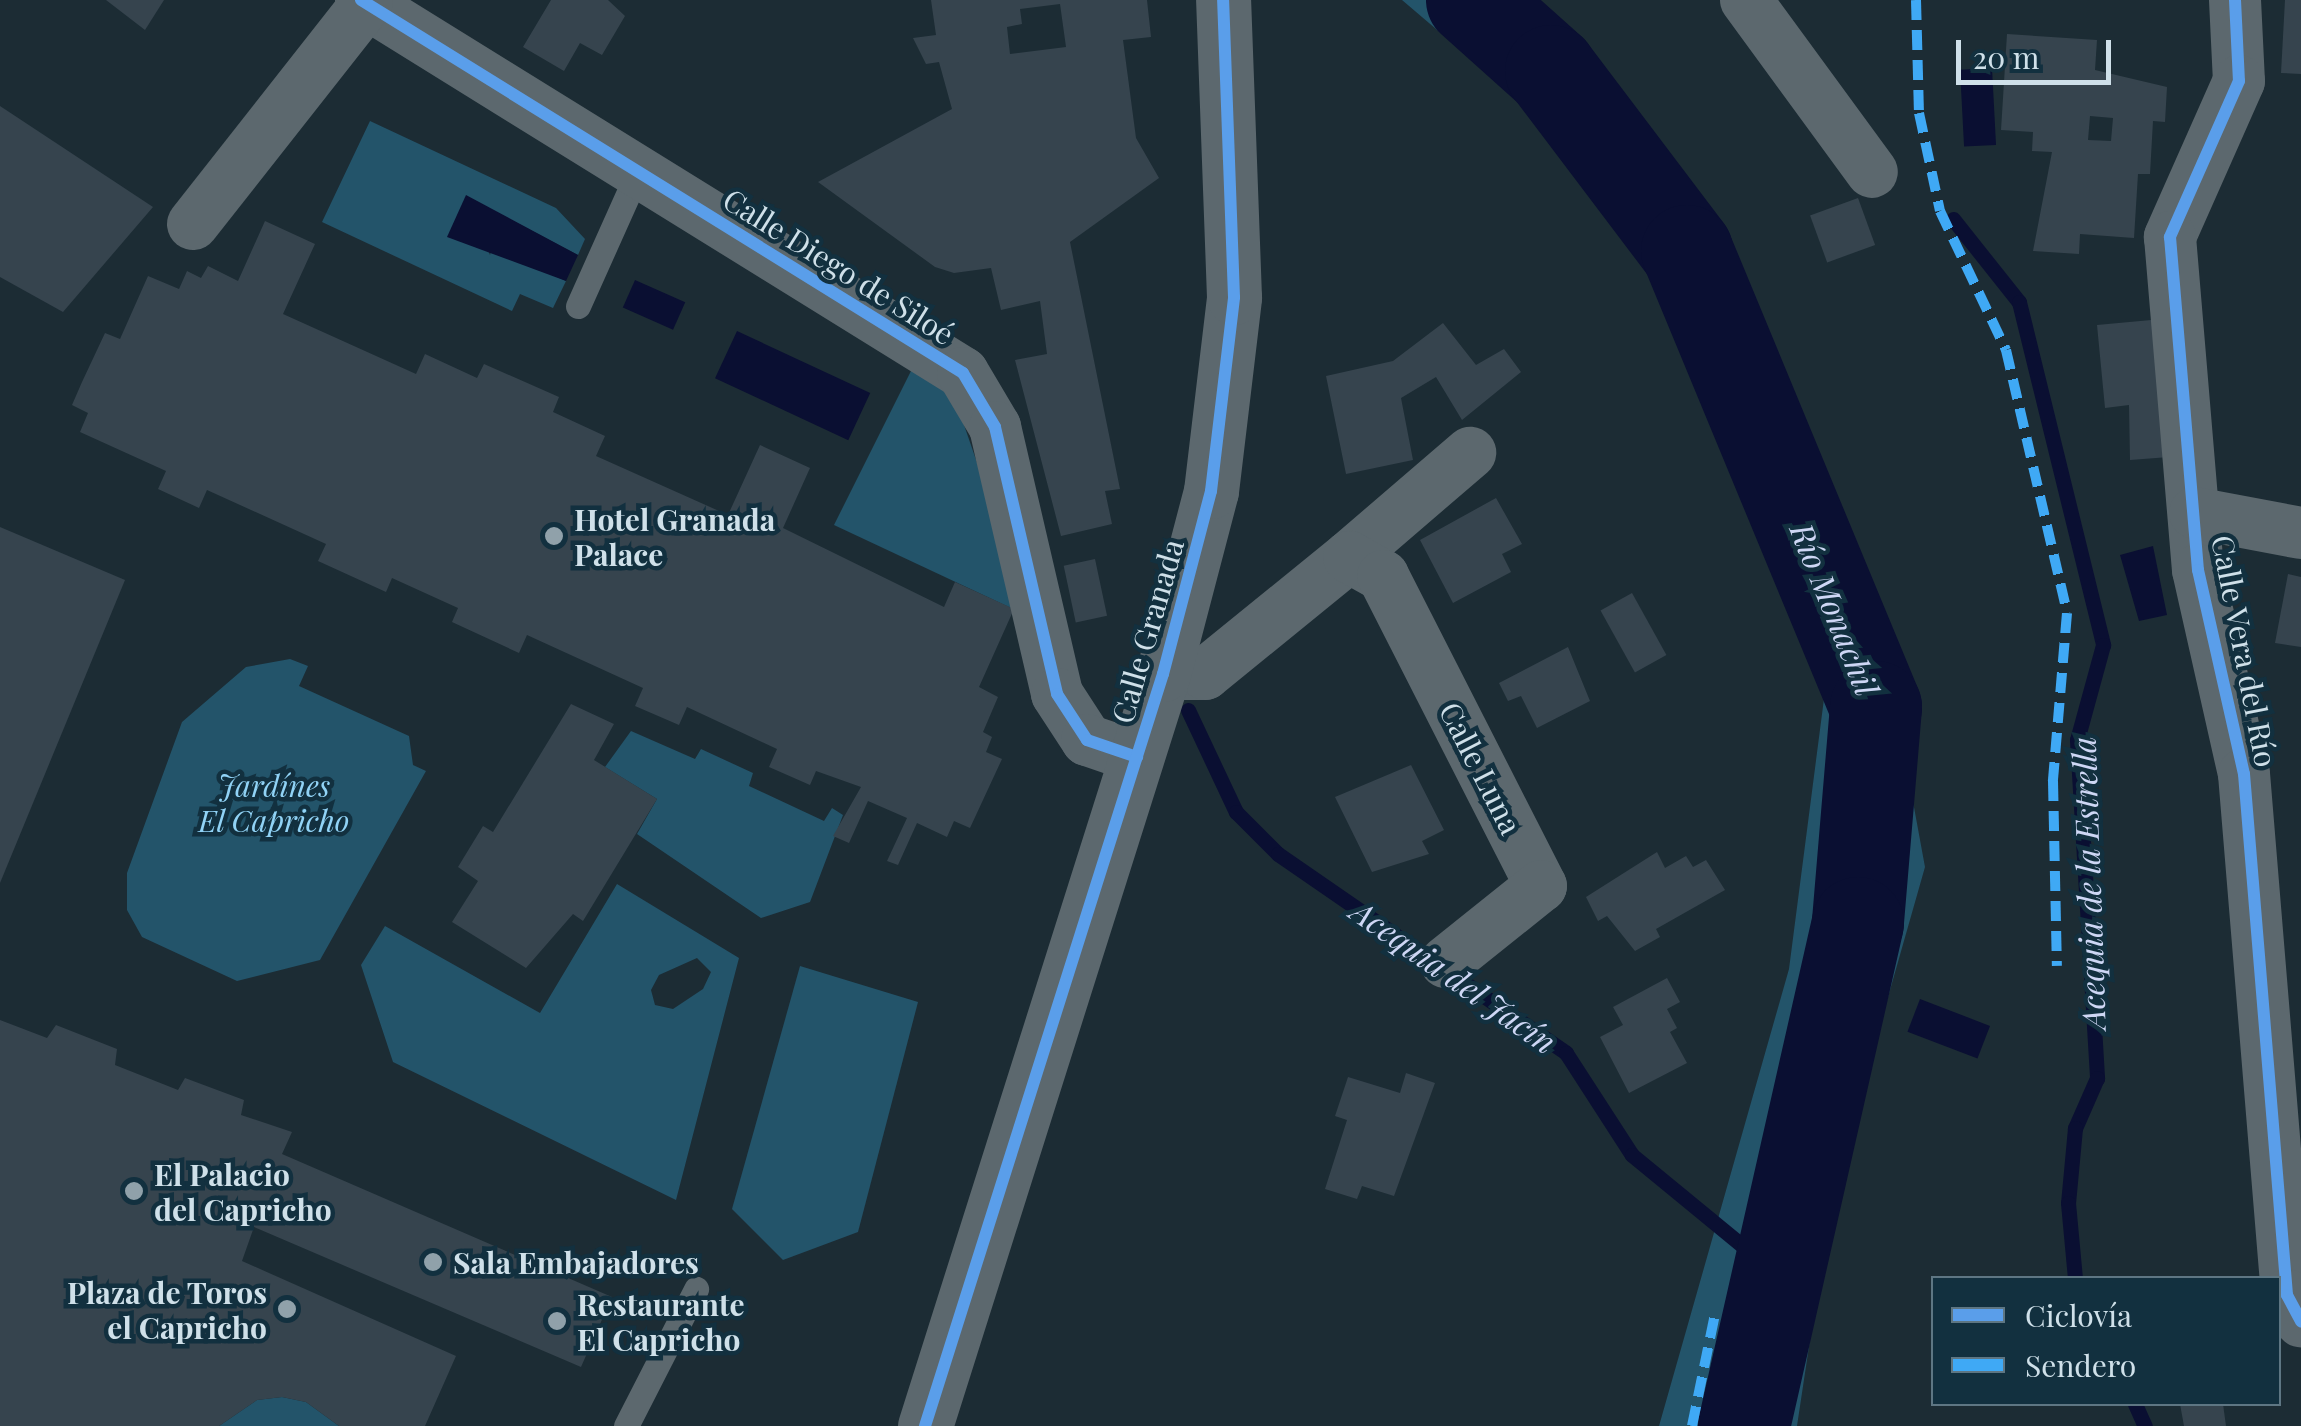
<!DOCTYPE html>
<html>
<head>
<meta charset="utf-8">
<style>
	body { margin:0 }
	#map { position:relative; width:2301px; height:1426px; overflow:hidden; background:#1c2c34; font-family:"Playfair Display",serif }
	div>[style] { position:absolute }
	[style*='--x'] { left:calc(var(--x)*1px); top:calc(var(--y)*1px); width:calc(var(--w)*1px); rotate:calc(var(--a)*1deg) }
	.green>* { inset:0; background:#23546a }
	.water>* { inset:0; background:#0a0f32; transform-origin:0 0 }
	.stream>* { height:15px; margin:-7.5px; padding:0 7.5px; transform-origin:7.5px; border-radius:7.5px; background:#0a0f32 }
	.river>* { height:92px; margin:-46px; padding:0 46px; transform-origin:46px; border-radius:46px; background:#0a0f32 }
	.building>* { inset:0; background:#36444e; transform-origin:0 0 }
	.lane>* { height:25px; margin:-12.5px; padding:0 12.5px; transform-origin:12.5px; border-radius:12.5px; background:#5c686e }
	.street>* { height:52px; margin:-26px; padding:0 26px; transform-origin:26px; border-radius:26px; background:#5c686e }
	.secondary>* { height:55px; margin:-27.5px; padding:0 27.5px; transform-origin:27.5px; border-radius:27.5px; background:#5c686e }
	.quiet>* { height:10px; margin-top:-5px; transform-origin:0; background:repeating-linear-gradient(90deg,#3fa9f5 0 20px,transparent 0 30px) }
	.cycleway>* { height:12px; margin:-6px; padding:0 6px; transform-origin:6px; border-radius:6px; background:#5a9eea }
	.dots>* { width:28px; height:28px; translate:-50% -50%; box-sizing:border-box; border:5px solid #12303f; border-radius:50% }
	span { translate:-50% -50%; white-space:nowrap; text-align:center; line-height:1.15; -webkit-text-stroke:9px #12303f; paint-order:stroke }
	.street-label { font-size:30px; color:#cfe0e9 }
	.poi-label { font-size:30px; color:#cfe0e9; font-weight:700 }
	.left { translate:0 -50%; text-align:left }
	.right { translate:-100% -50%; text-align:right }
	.park-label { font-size:30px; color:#91d3f6; font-style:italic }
	.water-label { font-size:32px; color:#ced7f5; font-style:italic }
	.legend { position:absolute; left:1931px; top:1276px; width:350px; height:130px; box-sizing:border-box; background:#12303f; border:2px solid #5e7683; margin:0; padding:12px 18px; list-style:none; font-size:30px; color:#cfe0e9 }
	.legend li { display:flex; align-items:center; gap:20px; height:50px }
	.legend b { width:50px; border:2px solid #5e7683 }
	.scale { position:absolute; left:1956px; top:40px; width:155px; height:45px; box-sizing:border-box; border:5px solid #cfe0e9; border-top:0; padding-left:12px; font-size:30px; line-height:35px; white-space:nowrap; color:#cfe0e9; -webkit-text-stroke:8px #12303f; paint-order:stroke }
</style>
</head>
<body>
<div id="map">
	<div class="green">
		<div style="clip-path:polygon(1402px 0,1511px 0,1585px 75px,1713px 244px,1875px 595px,1925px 867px,1832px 1194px,1797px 1426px,1659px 1426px,1789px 969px,1825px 691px,1794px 559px,1727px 402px,1632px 246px,1517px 98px)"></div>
		<div style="clip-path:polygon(370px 121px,556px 208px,585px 239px,578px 255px,466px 196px,490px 255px,492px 248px,566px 281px,553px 308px,520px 294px,512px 311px,322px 222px)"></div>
		<div style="clip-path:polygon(914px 365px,951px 387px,1030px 617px,834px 525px)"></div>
		<div style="clip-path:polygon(290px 659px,308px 666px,299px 686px,409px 736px,413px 765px,426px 771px,320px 960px,237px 981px,142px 937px,127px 910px,127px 873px,182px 722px,246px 667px)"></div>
		<div style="clip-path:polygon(631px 731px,695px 759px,701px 749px,753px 773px,749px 786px,824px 821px,832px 808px,843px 815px,810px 902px,761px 918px,637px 834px,657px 799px,605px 767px)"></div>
		<div style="clip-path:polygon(evenodd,617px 884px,739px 958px,676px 1200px,393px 1062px,361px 965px,385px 926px,540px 1013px,617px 884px,697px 958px,711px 972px,703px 989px,673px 1009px,655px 1005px,651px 990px,659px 975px,697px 958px)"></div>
		<div style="clip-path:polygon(800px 966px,918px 1002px,858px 1232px,783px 1260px,732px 1209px)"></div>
		<div style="clip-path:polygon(282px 1397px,306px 1402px,339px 1426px,219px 1426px,257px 1400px)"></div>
	</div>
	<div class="water">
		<div style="left:1992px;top:68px;width:77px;height:32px;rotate:87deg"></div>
		<div style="clip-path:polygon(466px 195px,578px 255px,566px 281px,447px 237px)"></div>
		<div style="left:635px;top:280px;width:55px;height:30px;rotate:24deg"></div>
		<div style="left:737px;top:331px;width:147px;height:52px;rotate:25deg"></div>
		<div style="clip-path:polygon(2153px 546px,2167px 615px,2139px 621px,2120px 555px)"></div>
		<div style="left:1920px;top:999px;width:75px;height:35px;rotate:21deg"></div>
	</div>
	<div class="stream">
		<div style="--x:1953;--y:219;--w:106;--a:51.5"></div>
		<div style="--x:2019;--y:302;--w:353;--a:76.2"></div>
		<div style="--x:2103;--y:645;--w:98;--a:105.3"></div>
		<div style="--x:2077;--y:740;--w:339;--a:86.6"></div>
		<div style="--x:2097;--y:1078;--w:55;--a:113.7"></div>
		<div style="--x:2075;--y:1128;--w:75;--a:95.3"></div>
		<div style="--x:2068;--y:1203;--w:75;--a:84.7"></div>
		<div style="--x:1188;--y:710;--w:113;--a:64.8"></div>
		<div style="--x:1236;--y:812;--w:59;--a:45"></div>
		<div style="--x:1278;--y:854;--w:350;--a:34.6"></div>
		<div style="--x:1566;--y:1053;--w:121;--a:57.1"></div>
		<div style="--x:1632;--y:1155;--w:189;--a:39.4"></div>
		<div style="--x:2135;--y:1404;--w:24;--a:66"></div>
	</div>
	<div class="river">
		<div style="--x:1472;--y:0;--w:106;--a:41.9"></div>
		<div style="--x:1551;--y:71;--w:226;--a:52.9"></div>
		<div style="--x:1687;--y:251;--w:494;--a:67.5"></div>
		<div style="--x:1876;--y:707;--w:217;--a:94.8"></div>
		<div style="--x:1858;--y:923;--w:516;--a:102.77"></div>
	</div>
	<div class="building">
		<div style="clip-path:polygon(106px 0,164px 0,145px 30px)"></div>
		<div style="clip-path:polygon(551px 0,608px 0,625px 16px,602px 55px,580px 43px,564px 71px,523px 47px)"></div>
		<div style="clip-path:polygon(evenodd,931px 0,1147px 0,1151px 37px,1123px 40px,1136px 138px,1159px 178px,1070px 242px,1120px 489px,1105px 491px,1112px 524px,1061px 536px,1015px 360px,1047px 354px,1040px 301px,1001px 310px,991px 268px,954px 273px,935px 267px,818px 182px,952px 109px,939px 62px,926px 64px,913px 38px,936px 35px,931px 0,1060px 4px,1066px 47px,1010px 54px,1007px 27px,1022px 24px,1020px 9px,1060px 4px)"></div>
		<div style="clip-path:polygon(2285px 0,2301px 0,2301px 74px,2281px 73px)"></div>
		<div style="clip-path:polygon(evenodd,2007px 34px,2097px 40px,2095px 70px,2167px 87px,2165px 122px,2153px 121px,2150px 174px,2138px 174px,2134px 238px,2080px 234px,2079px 254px,2033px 251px,2052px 152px,2032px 151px,2033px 132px,2001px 130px,2007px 34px,2090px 116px,2113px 118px,2111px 141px,2088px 140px,2090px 116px)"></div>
		<div style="clip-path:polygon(0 106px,153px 207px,63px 312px,0 277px)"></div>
		<div style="left:1858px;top:198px;width:50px;height:51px;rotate:70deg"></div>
		<div style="clip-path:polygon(265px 221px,315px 244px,283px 314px,416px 374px,425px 354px,477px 378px,484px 364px,559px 397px,553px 412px,605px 436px,596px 456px,728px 515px,760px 445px,810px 468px,783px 528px,944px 607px,955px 582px,1014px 609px,979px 687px,998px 697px,983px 732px,992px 737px,986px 752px,1002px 759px,970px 828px,954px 821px,947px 837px,917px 823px,898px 865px,887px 861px,907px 818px,868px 801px,849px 843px,833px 836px,861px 787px,816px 771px,810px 785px,769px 767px,777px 749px,687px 707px,679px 725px,635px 706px,643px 688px,527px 635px,519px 653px,452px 622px,458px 608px,392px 578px,386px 592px,318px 561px,326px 544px,207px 490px,199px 508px,158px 489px,166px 471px,80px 432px,88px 413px,72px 405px,82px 382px,105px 333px,120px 339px,148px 276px,179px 289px,187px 271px,201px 278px,208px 266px,238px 281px)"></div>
		<div style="clip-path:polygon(2162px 319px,2169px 457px,2130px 460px,2129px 405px,2105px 408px,2097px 325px)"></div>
		<div style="clip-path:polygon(1443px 323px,1476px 365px,1504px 349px,1521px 372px,1462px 420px,1436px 377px,1401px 398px,1413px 460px,1346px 474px,1326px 376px,1393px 361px)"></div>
		<div style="clip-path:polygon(1496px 498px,1522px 544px,1502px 554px,1511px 572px,1453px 603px,1420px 540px)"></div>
		<div style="clip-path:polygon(0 527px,125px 580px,0 883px)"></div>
		<div style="left:1095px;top:559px;width:58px;height:32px;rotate:78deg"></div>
		<div style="clip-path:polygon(2288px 574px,2301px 577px,2301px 647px,2275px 643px)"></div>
		<div style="left:1632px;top:593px;width:71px;height:36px;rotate:61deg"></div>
		<div style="clip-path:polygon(1568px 647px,1590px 701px,1537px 728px,1521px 696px,1508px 701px,1499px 683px)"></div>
		<div style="clip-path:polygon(571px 704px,614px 724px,594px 760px,657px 799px,583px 921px,573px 914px,526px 968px,452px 922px,478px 881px,458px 867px,483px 826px,493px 832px)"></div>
		<div style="clip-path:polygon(1411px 765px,1444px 830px,1422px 841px,1429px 854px,1372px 872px,1335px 797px)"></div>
		<div style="clip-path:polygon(1657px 852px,1665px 868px,1686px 856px,1693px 867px,1706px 860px,1725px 890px,1656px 929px,1660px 937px,1635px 951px,1607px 916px,1598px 921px,1586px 897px)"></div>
		<div style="clip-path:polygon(1667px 978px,1680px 1002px,1667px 1009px,1677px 1028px,1670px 1032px,1687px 1063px,1629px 1093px,1600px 1037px,1623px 1025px,1613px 1007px)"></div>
		<div style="clip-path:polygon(0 1020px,47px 1038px,56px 1025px,117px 1049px,115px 1065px,178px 1090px,185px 1078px,244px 1100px,241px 1115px,292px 1132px,282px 1154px,612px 1297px,581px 1367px,254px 1227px,242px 1261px,456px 1356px,425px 1426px,339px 1426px,306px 1402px,282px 1397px,257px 1400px,219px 1426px,0 1426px)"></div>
		<div style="clip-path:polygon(1406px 1073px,1435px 1083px,1394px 1196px,1362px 1186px,1357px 1199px,1325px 1189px,1347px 1120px,1335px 1116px,1348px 1077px,1400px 1093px)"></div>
		<div style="clip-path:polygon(2180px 1404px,2223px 1404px,2226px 1426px,2184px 1426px)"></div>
	</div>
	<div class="lane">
		<div style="--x:578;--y:306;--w:147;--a:-65.9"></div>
		<div style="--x:626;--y:1426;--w:154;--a:-62.9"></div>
	</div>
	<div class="street">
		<div style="--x:361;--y:0;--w:708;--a:31.78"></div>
		<div style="--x:963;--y:373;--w:63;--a:59.3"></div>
		<div style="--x:995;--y:427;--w:274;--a:76.9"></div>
		<div style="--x:1057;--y:694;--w:55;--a:56.9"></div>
		<div style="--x:1087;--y:740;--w:53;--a:18.8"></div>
		<div style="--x:1746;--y:0;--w:213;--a:53.8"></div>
		<div style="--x:2235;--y:0;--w:81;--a:87.2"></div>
		<div style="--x:2239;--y:81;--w:171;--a:113.9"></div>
		<div style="--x:2170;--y:237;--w:334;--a:85.2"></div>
		<div style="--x:2198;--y:570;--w:209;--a:77.3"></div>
		<div style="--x:2244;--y:774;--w:523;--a:85.28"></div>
		<div style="--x:2287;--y:1295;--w:30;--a:62"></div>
		<div style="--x:193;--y:224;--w:281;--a:-51.8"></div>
		<div style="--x:2195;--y:513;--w:108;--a:10.7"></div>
		<div style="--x:1349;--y:557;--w:160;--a:-40.7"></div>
		<div style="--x:1163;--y:674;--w:42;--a:0"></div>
		<div style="--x:1205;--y:674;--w:186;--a:-39.1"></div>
		<div style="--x:1349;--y:557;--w:39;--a:29"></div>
		<div style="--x:1383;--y:576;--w:348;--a:63"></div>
		<div style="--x:1541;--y:886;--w:122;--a:141.3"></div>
	</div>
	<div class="secondary">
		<div style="--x:925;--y:1426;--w:789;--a:-72.44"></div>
		<div style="--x:1163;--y:674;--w:189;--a:-75.3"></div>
		<div style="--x:1211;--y:491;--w:195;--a:-83.2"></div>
		<div style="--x:1234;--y:297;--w:297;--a:-92.1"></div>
	</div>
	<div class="quiet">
		<div style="--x:1916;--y:0;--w:113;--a:88.5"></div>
		<div style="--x:1919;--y:113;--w:100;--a:77.9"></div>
		<div style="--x:1940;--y:211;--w:154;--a:64.6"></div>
		<div style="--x:2006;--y:350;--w:270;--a:76.9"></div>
		<div style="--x:2067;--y:613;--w:169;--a:94.8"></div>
		<div style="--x:2053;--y:781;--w:185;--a:88.8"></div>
		<div style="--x:1692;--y:1426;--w:119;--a:-78.4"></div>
	</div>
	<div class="cycleway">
		<div style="--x:361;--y:0;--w:708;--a:31.78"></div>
		<div style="--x:963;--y:373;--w:63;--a:59.3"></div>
		<div style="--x:995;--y:427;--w:274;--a:76.9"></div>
		<div style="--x:1057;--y:694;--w:55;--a:56.9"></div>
		<div style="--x:1087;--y:740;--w:53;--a:18.8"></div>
		<div style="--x:2235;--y:0;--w:81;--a:87.2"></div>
		<div style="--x:2239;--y:81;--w:171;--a:113.9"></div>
		<div style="--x:2170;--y:237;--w:334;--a:85.2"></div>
		<div style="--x:2198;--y:570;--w:209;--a:77.3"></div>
		<div style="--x:2244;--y:774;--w:523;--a:85.28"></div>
		<div style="--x:2287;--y:1295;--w:30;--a:62"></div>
		<div style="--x:925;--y:1426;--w:789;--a:-72.44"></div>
		<div style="--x:1163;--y:674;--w:189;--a:-75.3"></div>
		<div style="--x:1211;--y:491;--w:195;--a:-83.2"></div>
		<div style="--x:1234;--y:297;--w:297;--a:-92.1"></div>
	</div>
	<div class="dots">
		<div style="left:554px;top:536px;background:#90a1aa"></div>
		<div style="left:134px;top:1191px;background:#90a1aa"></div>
		<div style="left:433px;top:1262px;background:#90a1aa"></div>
		<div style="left:287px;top:1309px;background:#90a1aa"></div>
		<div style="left:557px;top:1321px;background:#90a1aa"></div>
	</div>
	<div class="street-label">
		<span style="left:839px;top:266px;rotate:32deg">Calle Diego de Siloé</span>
		<span style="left:1147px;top:631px;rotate:-74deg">Calle Granada</span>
		<span style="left:2245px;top:651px;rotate:79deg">Calle Vera del Río</span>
		<span style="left:1481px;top:768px;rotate:63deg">Calle Luna</span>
	</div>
	<div class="poi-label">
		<span class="left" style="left:574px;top:536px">Hotel Granada<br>Palace</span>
		<span class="left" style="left:154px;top:1191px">El Palacio<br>del Capricho</span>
		<span class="left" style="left:453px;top:1262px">Sala Embajadores</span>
		<span class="right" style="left:267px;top:1309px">Plaza de Toros<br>el Capricho</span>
		<span class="left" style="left:577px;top:1321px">Restaurante<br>El Capricho</span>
	</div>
	<div class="park-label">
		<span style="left:274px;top:802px">Jardínes<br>El Capricho</span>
	</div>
	<div class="water-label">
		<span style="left:1835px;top:609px;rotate:68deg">Río Monachil</span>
		<span style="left:2088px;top:883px;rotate:-92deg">Acequia de la Estrella</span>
		<span style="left:1454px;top:976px;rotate:35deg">Acequia del Jacín</span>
	</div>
	<ul class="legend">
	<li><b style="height:12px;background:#5a9eea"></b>Ciclovía</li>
	<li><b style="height:12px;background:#3fa9f5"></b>Sendero</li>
	</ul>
	<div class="scale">20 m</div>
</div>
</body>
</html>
